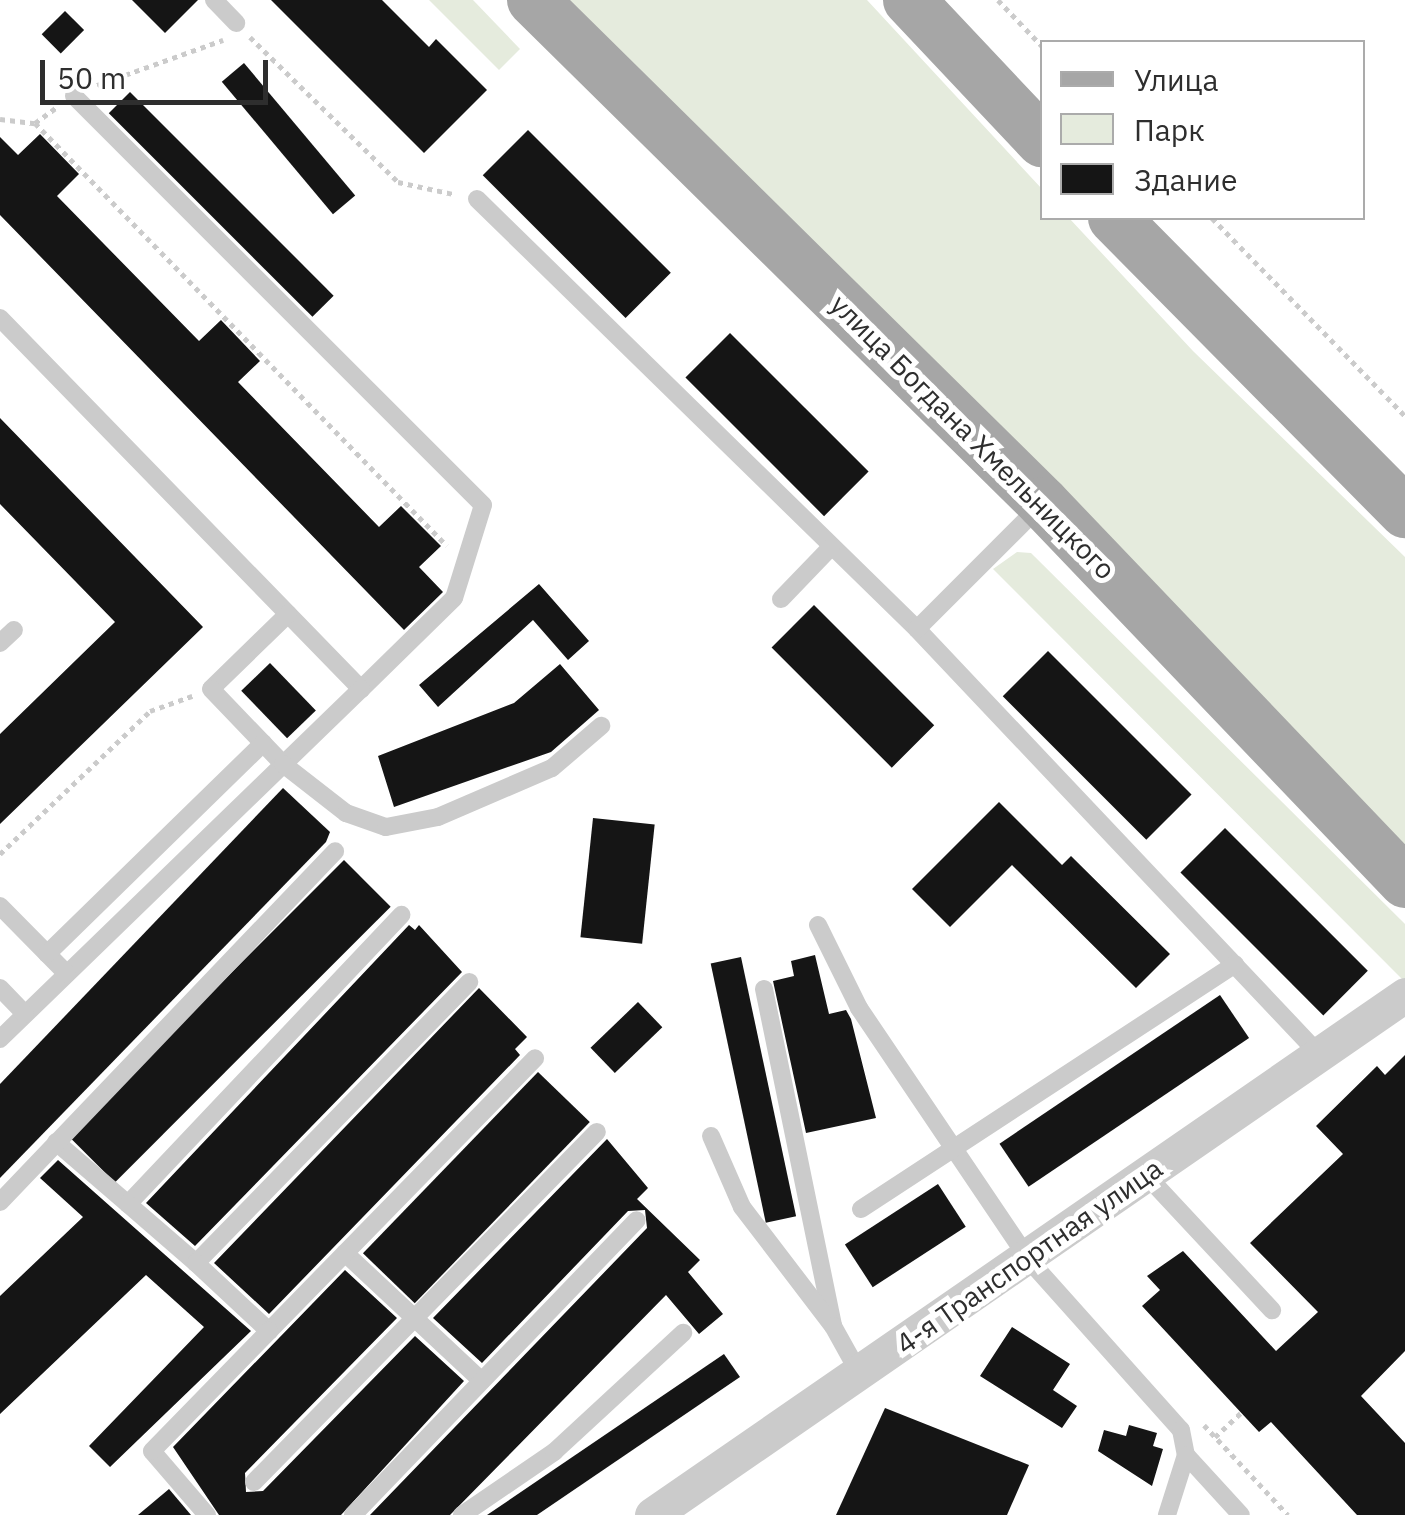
<!DOCTYPE html>
<html>
<head>
<meta charset="utf-8">
<style>
	body { margin:0 }
	#map { position:relative; width:1405px; height:1515px; overflow:hidden; background:#fff; font-family:"IBM Plex Sans",sans-serif }
	div>[style] { position:absolute }
	[style*='--x'] { left:calc(var(--x)*1px); top:calc(var(--y)*1px); width:calc(var(--w)*1px); rotate:calc(var(--a)*1deg) }
	.green>* { inset:0; background:#e5ebdd }
	.building>* { inset:0; background:#151515; transform-origin:0 0 }
	.path>* { height:5px; margin-top:-2.5px; transform-origin:0; background:repeating-linear-gradient(90deg,#cbcbcb 0 5px,transparent 0 10px) }
	.lane>* { height:18px; margin:-9px; padding:0 9px; transform-origin:9px; border-radius:9px; background:#cbcbcb }
	.street>* { height:35px; margin:-17.5px; padding:0 17.5px; transform-origin:17.5px; border-radius:17.5px; background:#cbcbcb }
	.primary>* { height:52px; margin:-26px; padding:0 26px; transform-origin:26px; border-radius:26px; background:#a6a6a6 }
	span { translate:-50% -50%; white-space:nowrap; text-align:center; line-height:1.15; -webkit-text-stroke:10px #fff; paint-order:stroke }
	.street-label { font-size:28px; color:#2e2e2e }
	.legend { position:absolute; left:1040px; top:40px; width:325px; height:180px; box-sizing:border-box; background:#fff; border:2px solid #ababab; margin:0; padding:12px 18px; list-style:none; font-size:30px; color:#2e2e2e }
	.legend li { display:flex; align-items:center; gap:20px; height:50px }
	.legend b { width:50px; border:2px solid #ababab }
	.scale { position:absolute; left:40px; top:60px; width:228px; height:45px; box-sizing:border-box; border:5px solid #2e2e2e; border-top:0; padding-left:12px; font-size:30px; line-height:35px; white-space:nowrap; color:#2e2e2e; -webkit-text-stroke:8px #fff; paint-order:stroke }
</style>
</head>
<body>
<div id="map">
	<div class="green">
		<div style="clip-path:polygon(429px 0,473px 0,520px 49px,499px 70px)"></div>
		<div style="clip-path:polygon(555px 0,867px 0,1042px 189px,1042px 218px,1069px 218px,1193px 351px,1405px 557px,1405px 845px)"></div>
		<div style="clip-path:polygon(1017px 552px,1031px 553px,1405px 924px,1405px 982px,993px 569px)"></div>
	</div>
	<div class="building">
		<div style="clip-path:polygon(132px 0,198px 0,165px 33px)"></div>
		<div style="clip-path:polygon(271px 0,382px 0,429px 47px,436px 39px,487px 90px,424px 153px)"></div>
		<div style="left:65px;top:11px;width:27px;height:33px;rotate:45deg"></div>
		<div style="left:244px;top:63px;width:173px;height:29px;rotate:50deg"></div>
		<div style="left:130px;top:92px;width:288px;height:30px;rotate:45deg"></div>
		<div style="left:528px;top:130px;width:202px;height:64px;rotate:45deg"></div>
		<div style="clip-path:polygon(40px 134px,79px 174px,57px 196px,199px 341px,221px 320px,260px 361px,238px 382px,379px 527px,401px 506px,441px 546px,419px 567px,443px 592px,404px 630px,0 215px,0 137px,18px 155px)"></div>
		<div style="left:730px;top:333px;width:196px;height:63px;rotate:45deg"></div>
		<div style="clip-path:polygon(0 418px,203px 627px,0 824px,0 734px,115px 622px,0 504px)"></div>
		<div style="clip-path:polygon(539px 584px,589px 641px,568px 660px,533px 620px,438px 707px,419px 685px)"></div>
		<div style="left:814px;top:605px;width:170px;height:60px;rotate:45deg"></div>
		<div style="left:1048px;top:651px;width:203px;height:64px;rotate:45deg"></div>
		<div style="left:270px;top:663px;width:66px;height:40px;rotate:46deg"></div>
		<div style="clip-path:polygon(560px 664px,599px 710px,551px 752px,394px 807px,378px 756px,514px 703px)"></div>
		<div style="clip-path:polygon(283px 788px,330px 832px,326px 842px,0 1178px,0 1084px)"></div>
		<div style="clip-path:polygon(999px 802px,1062px 865px,1071px 856px,1170px 954px,1136px 988px,1012px 865px,950px 927px,912px 889px)"></div>
		<div style="left:593px;top:818px;width:62px;height:120px;rotate:6deg"></div>
		<div style="left:1225px;top:828px;width:202px;height:63px;rotate:45deg"></div>
		<div style="left:344px;top:860px;width:66px;height:390px;rotate:45deg"></div>
		<div style="clip-path:polygon(409px 925px,415px 930px,419px 925px,462px 972px,195px 1246px,146px 1203px)"></div>
		<div style="clip-path:polygon(815px 955px,829px 1014px,846px 1010px,851px 1019px,876px 1118px,806px 1133px,773px 981px,794px 976px,791px 961px)"></div>
		<div style="left:741px;top:957px;width:265px;height:31px;rotate:78deg"></div>
		<div style="clip-path:polygon(479px 988px,527px 1037px,515px 1049px,520px 1055px,269px 1314px,214px 1263px)"></div>
		<div style="left:1220px;top:995px;width:52px;height:266px;rotate:56deg"></div>
		<div style="left:638px;top:1002px;width:35px;height:66px;rotate:46deg"></div>
		<div style="clip-path:polygon(1405px 1055px,1405px 1351px,1361px 1396px,1405px 1443px,1405px 1515px,1357px 1515px,1271px 1422px,1259px 1432px,1142px 1306px,1160px 1290px,1147px 1276px,1183px 1251px,1276px 1351px,1318px 1312px,1250px 1243px,1343px 1154px,1316px 1126px,1377px 1066px,1385px 1075px)"></div>
		<div style="left:538px;top:1072px;width:72px;height:252px;rotate:44deg"></div>
		<div style="clip-path:polygon(607px 1139px,648px 1188px,637px 1199px,700px 1260px,688px 1272px,723px 1314px,699px 1334px,666px 1295px,450px 1515px,370px 1515px,647px 1228px,645px 1210px,628px 1211px,482px 1363px,433px 1318px)"></div>
		<div style="clip-path:polygon(58px 1160px,251px 1331px,110px 1467px,89px 1446px,204px 1327px,146px 1275px,0 1414px,0 1296px,83px 1217px,40px 1178px)"></div>
		<div style="left:938px;top:1184px;width:51px;height:111px;rotate:57deg"></div>
		<div style="clip-path:polygon(345px 1270px,397px 1318px,245px 1473px,246px 1492px,263px 1491px,415px 1336px,464px 1381px,341px 1515px,219px 1515px,173px 1447px)"></div>
		<div style="clip-path:polygon(1012px 1327px,1070px 1364px,1053px 1390px,1077px 1406px,1062px 1428px,980px 1376px)"></div>
		<div style="clip-path:polygon(724px 1354px,740px 1377px,537px 1515px,487px 1515px)"></div>
		<div style="clip-path:polygon(885px 1408px,1029px 1465px,1007px 1515px,836px 1515px)"></div>
		<div style="clip-path:polygon(1129px 1425px,1157px 1433px,1153px 1446px,1163px 1449px,1152px 1486px,1098px 1451px,1104px 1430px,1126px 1436px)"></div>
		<div style="clip-path:polygon(169px 1489px,191px 1515px,138px 1515px)"></div>
	</div>
	<div class="path">
		<div style="--x:998;--y:0;--w:64;--a:46.3"></div>
		<div style="--x:250;--y:37;--w:207;--a:44.4"></div>
		<div style="--x:398;--y:182;--w:56;--a:12.3"></div>
		<div style="--x:97;--y:85;--w:134;--a:-19.7"></div>
		<div style="--x:0;--y:119;--w:35;--a:7"></div>
		<div style="--x:35;--y:123;--w:590;--a:45.75"></div>
		<div style="--x:35;--y:123;--w:27;--a:-36"></div>
		<div style="--x:1212;--y:218;--w:277;--a:45.7"></div>
		<div style="--x:0;--y:854;--w:207;--a:-43.6"></div>
		<div style="--x:150;--y:711;--w:45;--a:-19.7"></div>
		<div style="--x:1204;--y:1425;--w:123;--a:47"></div>
		<div style="--x:1215;--y:1437;--w:35;--a:-43"></div>
	</div>
	<div class="lane">
		<div style="--x:214;--y:0;--w:32;--a:46"></div>
		<div style="--x:74;--y:96;--w:578;--a:45"></div>
		<div style="--x:483;--y:505;--w:97;--a:107.3"></div>
		<div style="--x:454;--y:598;--w:130;--a:135.6"></div>
		<div style="--x:477;--y:199;--w:615;--a:44.34"></div>
		<div style="--x:917;--y:629;--w:584;--a:46.6"></div>
		<div style="--x:0;--y:318;--w:518;--a:45.78"></div>
		<div style="--x:361;--y:689;--w:503;--a:135.89"></div>
		<div style="--x:781;--y:599;--w:72;--a:-46.1"></div>
		<div style="--x:288;--y:614;--w:107;--a:135.8"></div>
		<div style="--x:211;--y:689;--w:104;--a:46.2"></div>
		<div style="--x:283;--y:764;--w:80;--a:37.9"></div>
		<div style="--x:346;--y:813;--w:42;--a:19.3"></div>
		<div style="--x:386;--y:827;--w:53;--a:-10.9"></div>
		<div style="--x:438;--y:817;--w:124;--a:-23.3"></div>
		<div style="--x:552;--y:768;--w:65;--a:-40.6"></div>
		<div style="--x:917;--y:629;--w:173;--a:-45"></div>
		<div style="--x:0;--y:643;--w:19;--a:-43"></div>
		<div style="--x:0;--y:906;--w:95;--a:45.4"></div>
		<div style="--x:818;--y:925;--w:93;--a:63.7"></div>
		<div style="--x:859;--y:1008;--w:303;--a:56"></div>
		<div style="--x:1028;--y:1259;--w:229;--a:48.2"></div>
		<div style="--x:1181;--y:1430;--w:25;--a:79"></div>
		<div style="--x:1186;--y:1455;--w:63;--a:107.6"></div>
		<div style="--x:47;--y:954;--w:302;--a:-44.3"></div>
		<div style="--x:0;--y:988;--w:36;--a:46"></div>
		<div style="--x:764;--y:989;--w:344;--a:78.4"></div>
		<div style="--x:711;--y:1136;--w:77;--a:66.4"></div>
		<div style="--x:742;--y:1207;--w:150;--a:52.6"></div>
		<div style="--x:833;--y:1326;--w:54;--a:61"></div>
		<div style="--x:56;--y:1142;--w:95;--a:40.7"></div>
		<div style="--x:128;--y:1204;--w:398;--a:-46.6"></div>
		<div style="--x:1146;--y:1175;--w:185;--a:47"></div>
		<div style="--x:0;--y:1202;--w:485;--a:-46.3"></div>
		<div style="--x:128;--y:1204;--w:90;--a:40.9"></div>
		<div style="--x:196;--y:1263;--w:392;--a:-45.8"></div>
		<div style="--x:861;--y:1209;--w:447;--a:-33.2"></div>
		<div style="--x:345;--y:1253;--w:187;--a:43.1"></div>
		<div style="--x:196;--y:1263;--w:100;--a:43"></div>
		<div style="--x:269;--y:1331;--w:381;--a:-45.7"></div>
		<div style="--x:1186;--y:1455;--w:81;--a:47.5"></div>
		<div style="--x:254;--y:1482;--w:490;--a:-45.6"></div>
		<div style="--x:207;--y:1515;--w:84;--a:-130.7"></div>
		<div style="--x:152;--y:1451;--w:168;--a:-45.7"></div>
		<div style="--x:353;--y:1515;--w:409;--a:-46.1"></div>
		<div style="--x:462;--y:1515;--w:112;--a:-34.4"></div>
		<div style="--x:554;--y:1452;--w:176;--a:-42.7"></div>
	</div>
	<div class="street">
		<div style="--x:652;--y:1515;--w:915;--a:-34.63"></div>
	</div>
	<div class="primary">
		<div style="--x:533;--y:0;--w:716;--a:44.6"></div>
		<div style="--x:1043;--y:503;--w:524;--a:46.31"></div>
		<div style="--x:909;--y:0;--w:194;--a:46.7"></div>
		<div style="--x:1114;--y:218;--w:414;--a:45.3"></div>
	</div>
	<div class="street-label">
		<span style="left:973px;top:437px;rotate:45deg">улица Богдана Хмельницкого</span>
		<span style="left:1029px;top:1256px;rotate:-35deg">4-я Транспортная улица</span>
	</div>
	<ul class="legend">
	<li><b style="height:12px;background:#a6a6a6"></b>Улица</li>
	<li><b style="height:28px;background:#e5ebdd"></b>Парк</li>
	<li><b style="height:28px;background:#151515"></b>Здание</li>
	</ul>
	<div class="scale">50 m</div>
</div>
</body>
</html>
